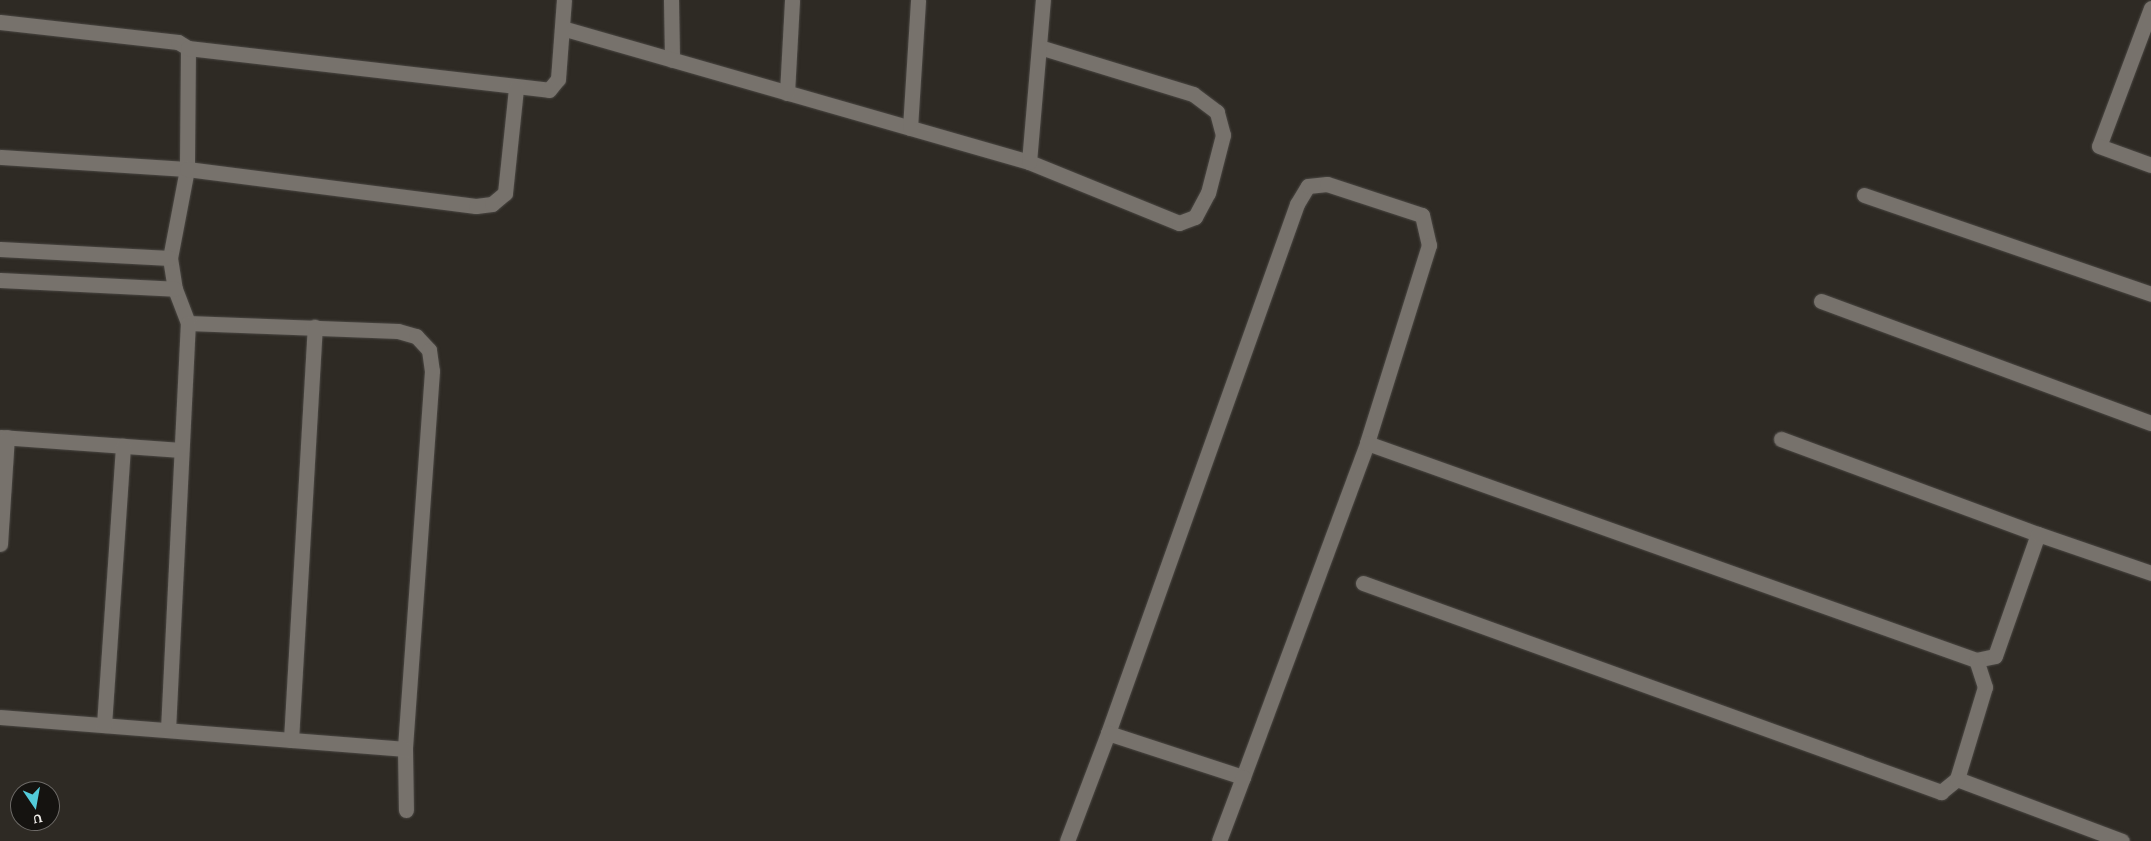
<!DOCTYPE html>
<html>
<head>
<meta charset="utf-8">
<style>
	body { margin:0 }
	#map { position:relative; width:2151px; height:841px; overflow:hidden; background:#2e2a24; font-family:"Crimson Pro",serif }
	div>[style] { position:absolute }
	[style*='--x'] { left:calc(var(--x)*1px); top:calc(var(--y)*1px); width:calc(var(--w)*1px); rotate:calc(var(--a)*1deg) }
	.roads { filter:drop-shadow(0 0 1px #4a4743) drop-shadow(0 0 1px #4a4743) }
	.minor>* { height:15px; margin:-7.5px; padding:0 7.5px; transform-origin:7.5px; border-radius:7.5px; background:#77726c }
	span { translate:-50% -50%; white-space:nowrap; text-align:center; line-height:1.15; -webkit-text-stroke:5px #151310; paint-order:stroke }
	.north { position:absolute; left:10px; top:781px; width:50px; height:50px; box-sizing:border-box; background:#151310; border:1px solid #6d6a67; border-radius:50%; rotate:168deg; font-size:14px; font-weight:700; line-height:20px; text-align:center; color:#f0edea }
	.north::after { content:''; display:block; margin:auto; width:18px; height:22px; background:#53cbda; clip-path:polygon(50% 0,100% 100%,50% 72%,0 100%) }
</style>
</head>
<body>
<div id="map">
	<div class="roads">
		<div class="minor">
			<div style="--x:671;--y:0;--w:60;--a:89"></div>
			<div style="--x:2151;--y:8;--w:147;--a:110.6"></div>
			<div style="--x:2099;--y:146;--w:55;--a:20.1"></div>
			<div style="--x:0;--y:22;--w:179;--a:6.4"></div>
			<div style="--x:178;--y:42;--w:12;--a:31"></div>
			<div style="--x:188;--y:48;--w:121;--a:90.5"></div>
			<div style="--x:187;--y:169;--w:91;--a:100.8"></div>
			<div style="--x:170;--y:258;--w:31;--a:81"></div>
			<div style="--x:175;--y:289;--w:36;--a:69"></div>
			<div style="--x:188;--y:323;--w:210;--a:2.2"></div>
			<div style="--x:398;--y:331;--w:19;--a:16"></div>
			<div style="--x:416;--y:336;--w:19;--a:47"></div>
			<div style="--x:429;--y:350;--w:21;--a:82"></div>
			<div style="--x:432;--y:371;--w:379;--a:94.1"></div>
			<div style="--x:405;--y:749;--w:61;--a:89.1"></div>
			<div style="--x:562;--y:28;--w:486;--a:16"></div>
			<div style="--x:1029;--y:162;--w:162;--a:22.1"></div>
			<div style="--x:1179;--y:223;--w:17;--a:-21"></div>
			<div style="--x:1195;--y:217;--w:27;--a:-62"></div>
			<div style="--x:1208;--y:193;--w:60;--a:-75.5"></div>
			<div style="--x:1223;--y:135;--w:24;--a:-105"></div>
			<div style="--x:1217;--y:112;--w:30;--a:-143"></div>
			<div style="--x:1193;--y:94;--w:161;--a:-163"></div>
			<div style="--x:188;--y:48;--w:363;--a:6.6"></div>
			<div style="--x:549;--y:90;--w:14;--a:-51"></div>
			<div style="--x:558;--y:79;--w:79;--a:-85.7"></div>
			<div style="--x:787;--y:93;--w:93;--a:-86.9"></div>
			<div style="--x:910;--y:128;--w:128;--a:-86.4"></div>
			<div style="--x:0;--y:157;--w:187;--a:3.7"></div>
			<div style="--x:187;--y:169;--w:291;--a:7.3"></div>
			<div style="--x:476;--y:206;--w:16;--a:-7"></div>
			<div style="--x:492;--y:204;--w:17;--a:-40"></div>
			<div style="--x:505;--y:193;--w:106;--a:-84"></div>
			<div style="--x:1029;--y:162;--w:163;--a:-85.1"></div>
			<div style="--x:1864;--y:195;--w:304;--a:19"></div>
			<div style="--x:0;--y:249;--w:170;--a:3"></div>
			<div style="--x:0;--y:280;--w:175;--a:2.9"></div>
			<div style="--x:1821;--y:301;--w:352;--a:20.3"></div>
			<div style="--x:0;--y:437;--w:181;--a:4.1"></div>
			<div style="--x:1781;--y:439;--w:274;--a:20.3"></div>
			<div style="--x:0;--y:544;--w:107;--a:-86.3"></div>
			<div style="--x:1363;--y:583;--w:615;--a:19.88"></div>
			<div style="--x:1941;--y:792;--w:21;--a:-39"></div>
			<div style="--x:1957;--y:779;--w:176;--a:20.6"></div>
			<div style="--x:0;--y:717;--w:406;--a:4.5"></div>
			<div style="--x:104;--y:725;--w:280;--a:-86.1"></div>
			<div style="--x:168;--y:730;--w:407;--a:-87.2"></div>
			<div style="--x:1108;--y:733;--w:562;--a:-70.34"></div>
			<div style="--x:1297;--y:204;--w:21;--a:-59"></div>
			<div style="--x:1308;--y:186;--w:19;--a:-6"></div>
			<div style="--x:1327;--y:184;--w:100;--a:18.1"></div>
			<div style="--x:1422;--y:215;--w:31;--a:77"></div>
			<div style="--x:1429;--y:245;--w:207;--a:107.4"></div>
			<div style="--x:291;--y:740;--w:414;--a:-86.7"></div>
			<div style="--x:1243;--y:777;--w:356;--a:-69.6"></div>
			<div style="--x:1367;--y:443;--w:647;--a:19.61"></div>
			<div style="--x:1976;--y:660;--w:19;--a:-12"></div>
			<div style="--x:1995;--y:656;--w:129;--a:-70.6"></div>
			<div style="--x:2038;--y:534;--w:120;--a:19"></div>
			<div style="--x:1957;--y:779;--w:96;--a:-73.1"></div>
			<div style="--x:1985;--y:687;--w:28;--a:-108"></div>
			<div style="--x:1067;--y:841;--w:116;--a:-69.2"></div>
			<div style="--x:1108;--y:733;--w:142;--a:18.1"></div>
			<div style="--x:1243;--y:777;--w:68;--a:110.6"></div>
		</div>
	</div>
	<div class="north">U</div>
</div>
</body>
</html>
